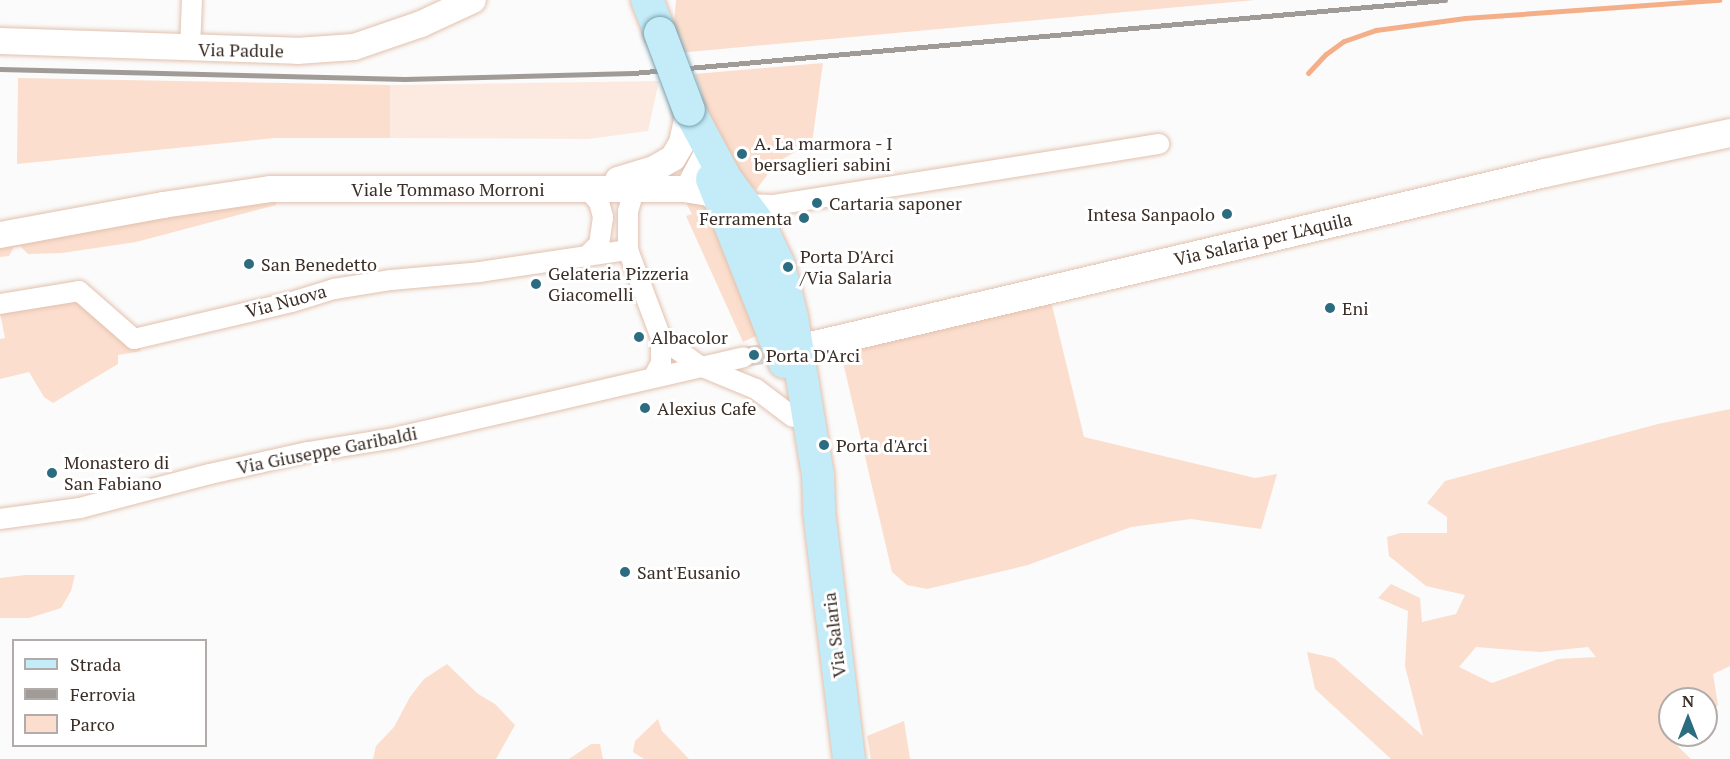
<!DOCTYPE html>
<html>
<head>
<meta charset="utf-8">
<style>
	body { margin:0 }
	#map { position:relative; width:1730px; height:759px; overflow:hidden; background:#fbfbfb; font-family:"PT Serif",serif }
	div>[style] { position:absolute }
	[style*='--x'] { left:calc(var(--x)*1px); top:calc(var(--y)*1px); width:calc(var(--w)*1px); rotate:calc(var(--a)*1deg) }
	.built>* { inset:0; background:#fceae1 }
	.green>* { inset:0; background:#fbdece }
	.stream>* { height:5px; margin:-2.5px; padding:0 2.5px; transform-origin:2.5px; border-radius:2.5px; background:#f4af88 }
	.minor-tunnel>* { height:20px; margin-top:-10px; transform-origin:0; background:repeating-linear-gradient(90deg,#d5d2d1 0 20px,transparent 0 30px) }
	.roads { filter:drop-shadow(0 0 2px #e2c1ae) drop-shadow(0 0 2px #e2c1ae) }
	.minor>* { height:20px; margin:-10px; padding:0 10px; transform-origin:10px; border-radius:10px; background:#fff }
	.tertiary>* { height:26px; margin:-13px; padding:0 13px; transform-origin:13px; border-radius:13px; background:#fff }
	.secondary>* { height:28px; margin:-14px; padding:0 14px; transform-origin:14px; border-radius:14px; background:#fff }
	.primary>* { height:32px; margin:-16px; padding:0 16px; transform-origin:16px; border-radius:16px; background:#c4ebf8 }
	.rail>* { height:4.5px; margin:-2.25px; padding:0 2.25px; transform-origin:2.25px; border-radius:2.25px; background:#a19b97 }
	.bridges { filter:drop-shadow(0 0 2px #7ba0ac) drop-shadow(0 0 2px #7ba0ac) }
	.primary-bridge>* { height:32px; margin:-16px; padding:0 16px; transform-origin:16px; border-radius:16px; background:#c4ebf8 }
	.dots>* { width:16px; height:16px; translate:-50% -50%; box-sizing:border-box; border:3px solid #fff; border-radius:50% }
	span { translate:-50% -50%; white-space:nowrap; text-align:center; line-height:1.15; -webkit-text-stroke:6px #fff; paint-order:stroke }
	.street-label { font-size:18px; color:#3b2e27 }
	.poi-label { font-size:18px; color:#3b2e27 }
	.left { translate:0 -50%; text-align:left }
	.right { translate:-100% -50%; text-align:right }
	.legend { position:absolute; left:12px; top:639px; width:195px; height:108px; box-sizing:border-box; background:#fff; border:2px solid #b1aba9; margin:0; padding:8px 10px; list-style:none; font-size:18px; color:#3b2e27 }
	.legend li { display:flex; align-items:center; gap:12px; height:30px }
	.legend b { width:30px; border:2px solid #b1aba9 }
	.north { position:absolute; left:1658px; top:687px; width:60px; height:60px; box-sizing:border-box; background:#fff; border:2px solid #b1aba9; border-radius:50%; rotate:0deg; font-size:16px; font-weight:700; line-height:24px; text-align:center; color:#3b2e27 }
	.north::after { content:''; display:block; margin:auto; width:21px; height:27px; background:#2c6c80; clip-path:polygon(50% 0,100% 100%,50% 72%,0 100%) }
</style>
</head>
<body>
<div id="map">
	<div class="built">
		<div style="clip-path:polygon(659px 81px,648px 131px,588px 139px,390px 138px,390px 85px)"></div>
	</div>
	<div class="green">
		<div style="clip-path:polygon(676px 0,1255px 0,678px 53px,674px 24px)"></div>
		<div style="clip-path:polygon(823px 63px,812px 143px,777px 162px,756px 190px,725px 164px,695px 74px)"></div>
		<div style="clip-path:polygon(18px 78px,390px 85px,390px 138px,275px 138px,17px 164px)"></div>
		<div style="clip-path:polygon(276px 198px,276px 205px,136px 242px,62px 253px,28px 254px,20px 246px,14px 247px,9px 256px,0 257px,0 247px)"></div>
		<div style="clip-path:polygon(686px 203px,697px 203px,710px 209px,758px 335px,743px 342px,686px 216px,692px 214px)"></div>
		<div style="clip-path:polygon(79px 291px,134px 339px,141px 351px,118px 355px,118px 364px,53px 403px,44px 397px,29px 372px,0 379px,0 339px,5px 338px,0 313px)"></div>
		<div style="clip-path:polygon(1051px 301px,1084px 437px,1255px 478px,1277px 474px,1261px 529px,1191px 519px,1131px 527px,1028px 565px,927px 589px,907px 585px,892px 572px,839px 345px)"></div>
		<div style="clip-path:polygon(evenodd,1730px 409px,1730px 666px,1713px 674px,1718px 705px,1706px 718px,1706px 699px,1670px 699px,1670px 715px,1662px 731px,1691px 759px,1391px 759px,1315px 689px,1307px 652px,1334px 658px,1423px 736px,1405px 666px,1408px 611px,1378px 598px,1391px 584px,1420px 598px,1422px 622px,1456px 614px,1465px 595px,1426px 586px,1389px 556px,1387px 537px,1400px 533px,1447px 533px,1447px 517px,1427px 503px,1445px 481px,1658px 424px,1730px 409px,1476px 647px,1540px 652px,1588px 647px,1596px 657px,1558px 659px,1492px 683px,1459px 667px,1476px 647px)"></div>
		<div style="clip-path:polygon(25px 575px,75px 575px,71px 591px,61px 608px,29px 618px,0 618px,0 578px)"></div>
		<div style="clip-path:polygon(447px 664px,478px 694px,495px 704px,515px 725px,496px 759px,373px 759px,376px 746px,394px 727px,410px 697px,424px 679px)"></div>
		<div style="clip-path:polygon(658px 719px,662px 731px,689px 759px,644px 759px,633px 752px,635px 741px)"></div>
		<div style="clip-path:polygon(904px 721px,910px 759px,871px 759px,867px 736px)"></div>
		<div style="clip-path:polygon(591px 744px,600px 744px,603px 759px,569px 759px)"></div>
	</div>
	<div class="stream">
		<div style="--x:1308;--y:73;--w:26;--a:-47"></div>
		<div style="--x:1326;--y:54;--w:22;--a:-36"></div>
		<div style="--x:1344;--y:41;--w:34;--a:-19"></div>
		<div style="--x:1376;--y:30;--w:90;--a:-7.7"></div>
		<div style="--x:1465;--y:18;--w:255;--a:-4.1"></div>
	</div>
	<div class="minor-tunnel">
		<div style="--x:744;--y:357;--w:20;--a:-9"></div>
	</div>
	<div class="roads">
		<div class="minor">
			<div style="--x:190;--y:49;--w:49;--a:-87.7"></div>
			<div style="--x:635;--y:187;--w:25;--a:106"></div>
			<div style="--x:628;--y:211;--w:39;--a:90"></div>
			<div style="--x:628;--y:250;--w:94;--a:69.4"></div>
			<div style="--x:661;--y:338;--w:25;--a:90"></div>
			<div style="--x:661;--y:363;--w:15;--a:118"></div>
			<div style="--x:586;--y:188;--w:19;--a:47"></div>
			<div style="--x:599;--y:202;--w:16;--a:75"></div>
			<div style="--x:603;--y:217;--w:27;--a:98"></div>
			<div style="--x:599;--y:244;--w:17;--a:135"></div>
			<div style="--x:744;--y:204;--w:30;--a:2"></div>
			<div style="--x:774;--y:205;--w:390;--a:-9"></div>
			<div style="--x:0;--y:304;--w:80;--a:-9.3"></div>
			<div style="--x:79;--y:291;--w:73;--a:41.1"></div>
			<div style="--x:134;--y:339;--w:162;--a:-13.2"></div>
			<div style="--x:292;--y:302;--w:44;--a:-17.2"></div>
			<div style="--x:334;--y:289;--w:58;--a:-9"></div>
			<div style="--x:391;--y:280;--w:89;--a:-5.1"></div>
			<div style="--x:480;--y:272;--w:150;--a:-8.5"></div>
			<div style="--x:661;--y:338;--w:48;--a:35.7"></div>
			<div style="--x:700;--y:366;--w:61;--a:22.3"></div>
			<div style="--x:756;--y:389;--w:46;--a:37.1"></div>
			<div style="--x:0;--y:519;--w:81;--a:-7.8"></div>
			<div style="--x:80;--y:508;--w:134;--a:-14.7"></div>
			<div style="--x:210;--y:474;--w:100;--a:-12.7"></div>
			<div style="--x:308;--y:452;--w:87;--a:-9.2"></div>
			<div style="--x:394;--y:438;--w:359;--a:-13"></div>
		</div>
		<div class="tertiary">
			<div style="--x:0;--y:41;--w:297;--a:1.9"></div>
			<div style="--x:297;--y:51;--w:57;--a:-4"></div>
			<div style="--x:354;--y:47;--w:71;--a:-18.9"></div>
			<div style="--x:421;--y:24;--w:57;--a:-24.8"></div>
			<div style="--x:618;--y:180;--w:38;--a:-17"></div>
			<div style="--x:654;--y:169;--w:22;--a:-30"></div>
			<div style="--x:673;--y:158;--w:17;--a:-59"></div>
			<div style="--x:682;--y:143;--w:34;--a:-78"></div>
			<div style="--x:688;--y:189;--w:34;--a:-62"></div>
			<div style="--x:0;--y:235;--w:166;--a:-10.4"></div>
			<div style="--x:163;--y:205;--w:108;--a:-8.5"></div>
			<div style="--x:270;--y:189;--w:414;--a:0"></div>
			<div style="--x:684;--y:189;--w:25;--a:9"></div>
			<div style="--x:709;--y:193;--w:24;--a:33"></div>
		</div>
		<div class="secondary">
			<div style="--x:798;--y:349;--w:767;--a:-13.26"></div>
			<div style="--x:1545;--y:173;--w:189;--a:-12.2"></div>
		</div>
		<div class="primary">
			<div style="--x:647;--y:0;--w:35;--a:68"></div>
			<div style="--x:689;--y:110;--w:78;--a:61.8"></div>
			<div style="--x:726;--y:179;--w:57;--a:53.5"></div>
			<div style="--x:760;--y:225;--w:44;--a:64.6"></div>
			<div style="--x:779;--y:265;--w:54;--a:76"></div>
			<div style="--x:792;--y:317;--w:160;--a:80.7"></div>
			<div style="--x:818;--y:475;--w:36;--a:88"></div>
			<div style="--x:819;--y:511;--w:250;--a:83.1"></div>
			<div style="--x:712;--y:179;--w:197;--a:68.5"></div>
		</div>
	</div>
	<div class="rail">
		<div style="--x:0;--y:69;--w:405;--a:1.4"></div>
		<div style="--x:405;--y:79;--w:228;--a:-1.5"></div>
		<div style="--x:633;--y:73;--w:815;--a:-5.14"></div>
	</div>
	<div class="bridges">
		<div class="primary-bridge">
			<div style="--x:660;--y:33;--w:82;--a:69.4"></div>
		</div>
	</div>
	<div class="dots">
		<div style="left:742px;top:154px;background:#2c6c80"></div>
		<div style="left:817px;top:203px;background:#2c6c80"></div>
		<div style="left:1227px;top:214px;background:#2c6c80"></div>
		<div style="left:804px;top:218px;background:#2c6c80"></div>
		<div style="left:249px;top:264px;background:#2c6c80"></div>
		<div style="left:788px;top:267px;background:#2c6c80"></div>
		<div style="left:536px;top:284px;background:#2c6c80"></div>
		<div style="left:1330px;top:308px;background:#2c6c80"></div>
		<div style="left:639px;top:337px;background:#2c6c80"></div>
		<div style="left:754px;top:355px;background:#2c6c80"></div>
		<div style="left:645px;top:408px;background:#2c6c80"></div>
		<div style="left:824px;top:445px;background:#2c6c80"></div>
		<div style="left:52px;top:473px;background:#2c6c80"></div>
		<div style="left:625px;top:572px;background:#2c6c80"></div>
	</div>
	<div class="street-label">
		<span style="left:241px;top:50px;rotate:1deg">Via Padule</span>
		<span style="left:448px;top:189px">Viale Tommaso Morroni</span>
		<span style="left:1263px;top:239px;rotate:-13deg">Via Salaria per L'Aquila</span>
		<span style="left:286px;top:301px;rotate:-15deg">Via Nuova</span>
		<span style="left:327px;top:450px;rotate:-11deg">Via Giuseppe Garibaldi</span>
		<span style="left:834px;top:635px;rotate:-97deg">Via Salaria</span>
	</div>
	<div class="poi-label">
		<span class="left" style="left:754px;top:154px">A. La marmora - I<br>bersaglieri sabini</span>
		<span class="left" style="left:829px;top:203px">Cartaria saponer</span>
		<span class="right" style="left:1215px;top:214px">Intesa Sanpaolo</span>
		<span class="right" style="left:792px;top:218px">Ferramenta</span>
		<span class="left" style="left:800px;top:267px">Porta D'Arci<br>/Via Salaria</span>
		<span class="left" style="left:261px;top:264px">San Benedetto</span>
		<span class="left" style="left:548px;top:284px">Gelateria Pizzeria<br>Giacomelli</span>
		<span class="left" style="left:1342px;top:308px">Eni</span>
		<span class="left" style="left:651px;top:337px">Albacolor</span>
		<span class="left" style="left:766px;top:355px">Porta D'Arci</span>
		<span class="left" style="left:657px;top:408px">Alexius Cafe</span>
		<span class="left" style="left:836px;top:445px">Porta d'Arci</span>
		<span class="left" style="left:64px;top:473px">Monastero di<br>San Fabiano</span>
		<span class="left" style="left:637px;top:572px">Sant'Eusanio</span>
	</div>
	<ul class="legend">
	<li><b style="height:8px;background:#c4ebf8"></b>Strada</li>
	<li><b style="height:8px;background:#a19b97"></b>Ferrovia</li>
	<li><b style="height:16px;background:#fbdece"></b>Parco</li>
	</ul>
	<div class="north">N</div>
</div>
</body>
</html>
